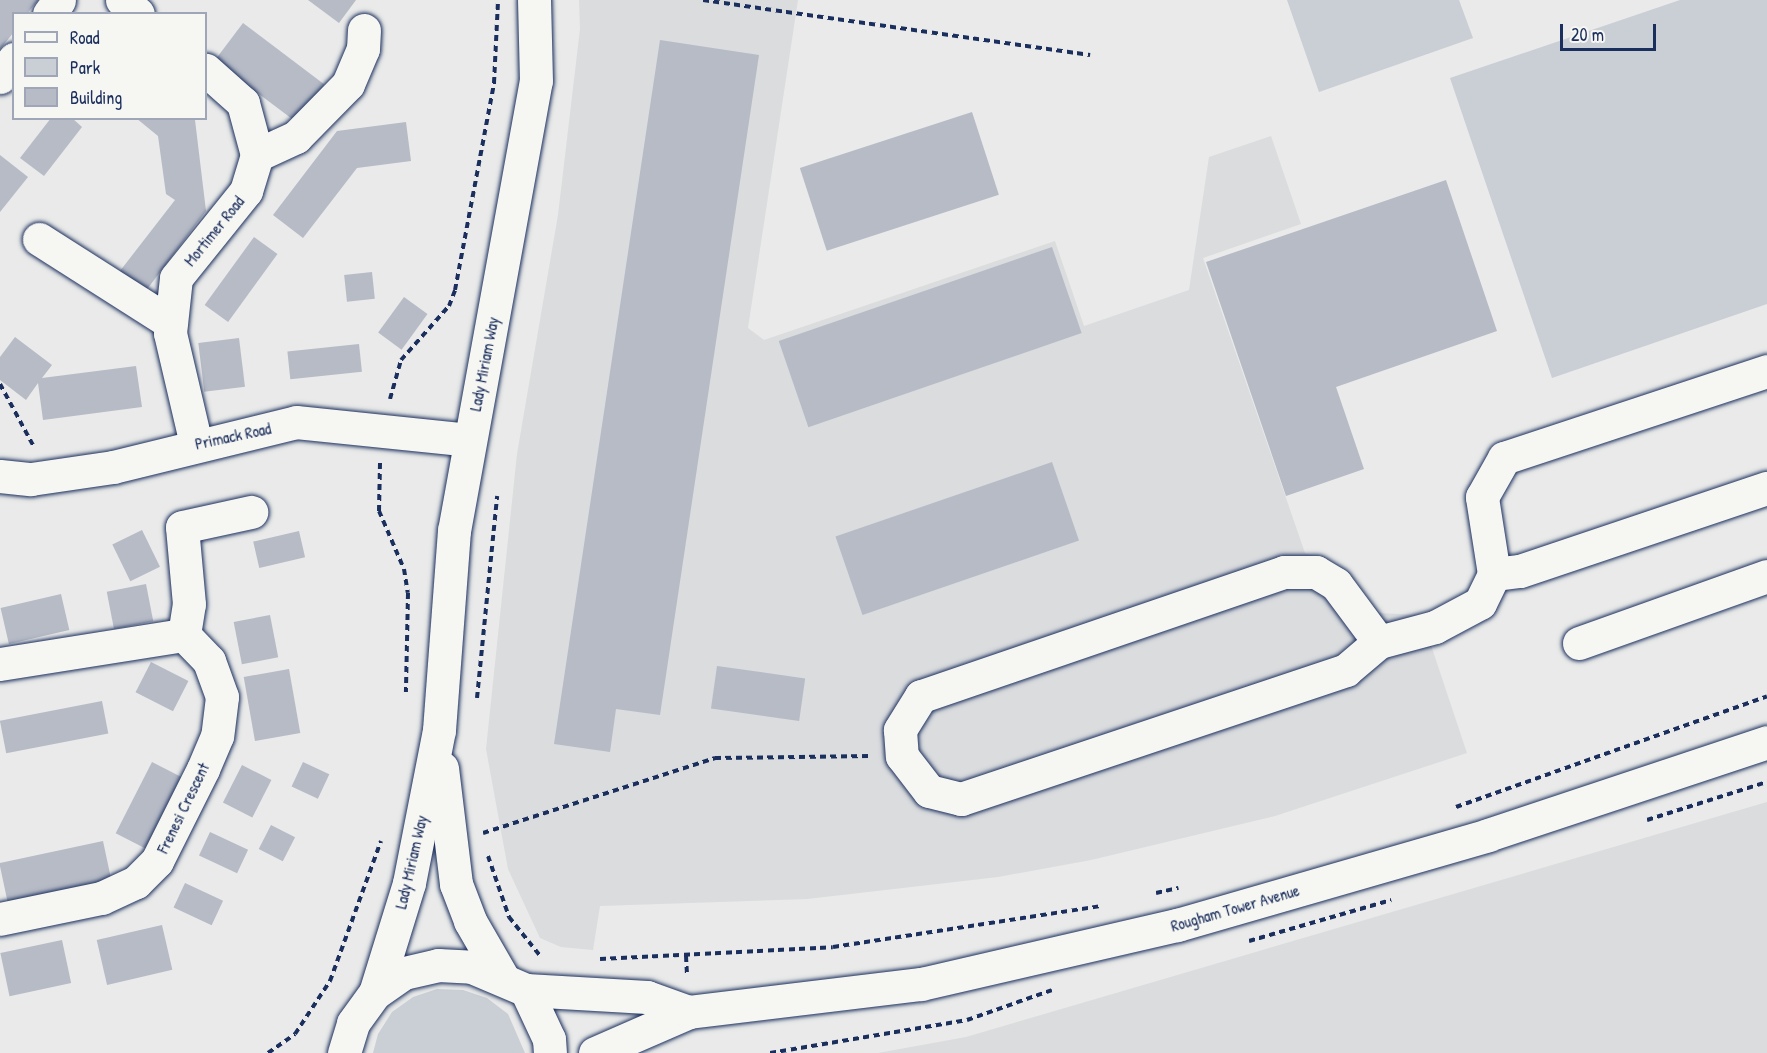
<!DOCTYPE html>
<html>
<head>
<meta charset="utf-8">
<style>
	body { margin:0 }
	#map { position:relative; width:1767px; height:1053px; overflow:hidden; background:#e9eae9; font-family:"Patrick Hand",sans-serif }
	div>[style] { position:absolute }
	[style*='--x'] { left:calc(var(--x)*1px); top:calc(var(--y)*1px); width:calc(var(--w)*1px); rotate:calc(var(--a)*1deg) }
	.built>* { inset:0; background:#dadcde }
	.green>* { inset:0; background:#caced5 }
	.building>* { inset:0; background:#b6bbc6; transform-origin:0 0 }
	.path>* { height:4px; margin-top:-2px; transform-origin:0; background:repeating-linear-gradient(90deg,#1b2f5e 0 6px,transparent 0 10.5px) }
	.roads { filter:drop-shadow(0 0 2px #1b2f5e) drop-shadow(0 0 2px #1b2f5e) }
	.minor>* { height:33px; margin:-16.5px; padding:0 16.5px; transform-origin:16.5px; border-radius:16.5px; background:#f6f6f2 }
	span { translate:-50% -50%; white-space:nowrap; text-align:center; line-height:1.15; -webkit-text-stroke:5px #f6f6f2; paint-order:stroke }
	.street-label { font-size:16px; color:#1b2f5e }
	.legend { position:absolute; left:12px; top:12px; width:195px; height:108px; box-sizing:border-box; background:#f6f6f2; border:2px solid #9ea6b7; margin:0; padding:8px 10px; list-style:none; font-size:18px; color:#1b2f5e }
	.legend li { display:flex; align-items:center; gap:12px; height:30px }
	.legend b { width:30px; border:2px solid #9ea6b7 }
	.scale { position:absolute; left:1560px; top:24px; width:96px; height:27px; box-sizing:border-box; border:3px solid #1b2f5e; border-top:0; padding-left:8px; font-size:18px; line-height:21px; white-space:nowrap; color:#1b2f5e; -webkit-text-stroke:4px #f6f6f2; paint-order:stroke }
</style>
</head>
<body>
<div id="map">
	<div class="built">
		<div style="clip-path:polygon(579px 0,798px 0,748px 328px,764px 340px,1055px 241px,1084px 326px,1189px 290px,1209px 157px,1271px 136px,1301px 224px,1203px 258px,1305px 553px,1314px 556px,1377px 613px,1421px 615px,1467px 753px,1275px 816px,1091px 860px,998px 877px,807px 899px,600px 906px,593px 950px,561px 947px,540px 938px,508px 869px,486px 749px,517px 454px,558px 215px,580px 29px)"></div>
		<div style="clip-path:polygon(1767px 802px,1767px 1053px,878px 1053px,966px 1037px)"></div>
	</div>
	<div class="green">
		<div style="clip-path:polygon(1287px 0,1459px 0,1473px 38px,1319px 92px)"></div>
		<div style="clip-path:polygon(1680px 0,1767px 0,1767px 304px,1552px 378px,1450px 78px)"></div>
		<div style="clip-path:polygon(437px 989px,463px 990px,487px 998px,508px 1014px,525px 1053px,373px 1053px,378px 1034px,392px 1012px,413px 997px)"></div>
	</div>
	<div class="building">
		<div style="clip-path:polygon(0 0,38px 0,27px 14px,14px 14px,14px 32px,0 49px)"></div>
		<div style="clip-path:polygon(308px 0,356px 0,339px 23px)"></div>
		<div style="left:243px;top:23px;width:102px;height:47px;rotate:37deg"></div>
		<div style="clip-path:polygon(660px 40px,759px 55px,660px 715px,616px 709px,610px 752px,554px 744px)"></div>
		<div style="left:972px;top:112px;width:87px;height:181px;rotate:72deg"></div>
		<div style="clip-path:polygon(51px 118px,72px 118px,82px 127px,44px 176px,20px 158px)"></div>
		<div style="clip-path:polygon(136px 118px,195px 120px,206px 211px,139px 300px,113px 280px,175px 200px,166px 194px,158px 136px)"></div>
		<div style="clip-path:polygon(406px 122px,411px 161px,357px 168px,303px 238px,273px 215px,337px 131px)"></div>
		<div style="clip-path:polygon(0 155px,28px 177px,0 212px)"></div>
		<div style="clip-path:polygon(1446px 180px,1497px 331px,1336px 387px,1364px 469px,1286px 496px,1206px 262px)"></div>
		<div style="left:254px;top:237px;width:29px;height:84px;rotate:36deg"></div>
		<div style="left:1052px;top:247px;width:91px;height:289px;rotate:71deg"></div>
		<div style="left:372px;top:272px;width:27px;height:28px;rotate:84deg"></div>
		<div style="left:404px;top:297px;width:29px;height:44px;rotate:36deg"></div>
		<div style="clip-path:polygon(15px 337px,52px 365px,42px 378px,136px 366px,142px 407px,43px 420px,38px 383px,26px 400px,0 380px,0 357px)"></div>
		<div style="left:239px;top:338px;width:49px;height:41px;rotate:83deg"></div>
		<div style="left:359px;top:344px;width:28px;height:72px;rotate:84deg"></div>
		<div style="left:1052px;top:462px;width:83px;height:229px;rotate:71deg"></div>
		<div style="left:142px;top:530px;width:41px;height:33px;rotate:64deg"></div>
		<div style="left:299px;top:531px;width:27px;height:47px;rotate:77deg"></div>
		<div style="left:146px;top:584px;width:38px;height:40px;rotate:79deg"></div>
		<div style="left:61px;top:594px;width:37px;height:62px;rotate:77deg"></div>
		<div style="left:270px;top:615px;width:43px;height:37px;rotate:79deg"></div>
		<div style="left:151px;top:662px;width:42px;height:34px;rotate:27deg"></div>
		<div style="left:717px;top:666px;width:89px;height:43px;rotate:8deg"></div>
		<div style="left:289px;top:669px;width:65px;height:46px;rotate:80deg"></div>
		<div style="left:102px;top:701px;width:33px;height:104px;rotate:79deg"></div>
		<div style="left:152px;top:762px;width:34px;height:80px;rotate:27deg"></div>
		<div style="left:303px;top:762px;width:29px;height:27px;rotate:25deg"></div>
		<div style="left:242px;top:765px;width:33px;height:42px;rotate:27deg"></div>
		<div style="left:271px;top:825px;width:27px;height:27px;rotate:27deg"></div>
		<div style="left:210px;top:832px;width:42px;height:26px;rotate:25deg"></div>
		<div style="left:103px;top:841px;width:42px;height:106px;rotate:78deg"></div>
		<div style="left:185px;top:883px;width:42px;height:27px;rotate:25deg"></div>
		<div style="left:162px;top:925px;width:46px;height:67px;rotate:77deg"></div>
		<div style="left:62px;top:940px;width:44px;height:63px;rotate:78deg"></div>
	</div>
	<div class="path">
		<div style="--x:703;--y:0;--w:391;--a:8.1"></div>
		<div style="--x:0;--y:384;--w:72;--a:61.6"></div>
		<div style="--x:390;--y:399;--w:41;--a:-74.2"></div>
		<div style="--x:401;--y:360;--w:72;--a:-48.4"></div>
		<div style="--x:449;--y:306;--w:17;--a:-69"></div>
		<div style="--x:455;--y:290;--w:211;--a:-79.3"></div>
		<div style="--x:494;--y:83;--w:83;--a:-87.2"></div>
		<div style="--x:380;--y:463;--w:48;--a:91.2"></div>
		<div style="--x:379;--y:511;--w:63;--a:66.7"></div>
		<div style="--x:404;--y:569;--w:24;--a:81"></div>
		<div style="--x:408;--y:593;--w:99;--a:91.2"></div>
		<div style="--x:477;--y:698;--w:203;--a:-84.3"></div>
		<div style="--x:1456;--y:807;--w:330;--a:-19.6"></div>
		<div style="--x:1647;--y:820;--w:126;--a:-17.6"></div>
		<div style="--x:483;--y:833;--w:244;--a:-17.9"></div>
		<div style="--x:715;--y:758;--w:154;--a:-0.7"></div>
		<div style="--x:488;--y:856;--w:65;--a:71"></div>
		<div style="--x:509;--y:917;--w:51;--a:51.3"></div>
		<div style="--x:1156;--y:893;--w:23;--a:-13"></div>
		<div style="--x:1249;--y:941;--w:148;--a:-16.1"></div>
		<div style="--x:686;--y:956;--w:20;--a:87"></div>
		<div style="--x:600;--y:959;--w:233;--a:-2.9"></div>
		<div style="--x:833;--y:947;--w:272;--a:-8.7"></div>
		<div style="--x:268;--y:1053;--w:33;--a:-35"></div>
		<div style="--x:295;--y:1034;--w:64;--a:-56.6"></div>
		<div style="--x:330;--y:981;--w:149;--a:-70"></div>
		<div style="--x:770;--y:1053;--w:200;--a:-9.5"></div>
		<div style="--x:967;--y:1020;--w:90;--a:-19.4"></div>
	</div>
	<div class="roads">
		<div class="minor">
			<div style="--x:122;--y:0;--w:21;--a:41"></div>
			<div style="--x:49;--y:14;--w:17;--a:-54"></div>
			<div style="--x:0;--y:77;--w:23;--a:-52"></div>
			<div style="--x:257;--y:155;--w:43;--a:-24.8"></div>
			<div style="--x:296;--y:137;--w:74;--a:-45.5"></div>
			<div style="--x:348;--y:84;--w:38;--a:-67"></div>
			<div style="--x:363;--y:49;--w:19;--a:-87"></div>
			<div style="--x:39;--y:239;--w:156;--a:32.5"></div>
			<div style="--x:196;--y:444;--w:114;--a:-103.2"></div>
			<div style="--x:170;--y:333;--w:55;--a:-83.8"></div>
			<div style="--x:176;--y:278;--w:112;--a:-51.2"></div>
			<div style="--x:246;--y:191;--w:38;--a:-73"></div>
			<div style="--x:257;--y:155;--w:54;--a:-105.1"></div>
			<div style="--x:243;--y:103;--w:50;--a:-138.3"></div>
			<div style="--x:0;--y:476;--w:31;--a:6"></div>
			<div style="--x:31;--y:479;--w:83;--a:-8.3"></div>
			<div style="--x:113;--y:467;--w:188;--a:-13.8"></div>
			<div style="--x:296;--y:422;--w:174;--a:5.9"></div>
			<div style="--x:1494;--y:574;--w:26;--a:-7"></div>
			<div style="--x:1520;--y:571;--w:261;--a:-18.6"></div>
			<div style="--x:184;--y:635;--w:31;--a:-81"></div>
			<div style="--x:189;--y:604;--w:77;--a:-95.2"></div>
			<div style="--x:182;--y:527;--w:71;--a:-12.3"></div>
			<div style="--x:1379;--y:642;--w:72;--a:-126.6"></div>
			<div style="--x:1336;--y:584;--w:23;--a:-149"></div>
			<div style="--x:1316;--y:572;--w:32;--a:180"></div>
			<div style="--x:1284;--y:572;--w:384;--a:161.1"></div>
			<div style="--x:921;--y:696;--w:40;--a:122"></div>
			<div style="--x:900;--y:730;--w:26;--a:86"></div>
			<div style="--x:902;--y:756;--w:44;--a:52.4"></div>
			<div style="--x:929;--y:791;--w:33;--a:14"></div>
			<div style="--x:961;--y:799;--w:406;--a:-18.5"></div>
			<div style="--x:1346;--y:670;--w:43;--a:-40.3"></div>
			<div style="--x:1379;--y:642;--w:58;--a:-15"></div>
			<div style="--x:1435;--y:627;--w:51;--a:-28.1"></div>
			<div style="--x:1480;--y:603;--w:32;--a:-64"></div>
			<div style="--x:1494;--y:574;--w:78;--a:-98.9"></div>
			<div style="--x:1482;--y:497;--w:45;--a:-60.6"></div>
			<div style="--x:1504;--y:458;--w:277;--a:-18.3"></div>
			<div style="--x:1579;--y:643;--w:200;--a:-19.6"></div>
			<div style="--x:0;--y:664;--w:186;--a:-9"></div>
			<div style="--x:184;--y:635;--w:36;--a:46"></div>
			<div style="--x:209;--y:661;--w:38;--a:70"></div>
			<div style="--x:222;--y:697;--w:39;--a:97"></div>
			<div style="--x:217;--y:736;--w:36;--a:113"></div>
			<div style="--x:203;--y:769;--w:103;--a:116.6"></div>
			<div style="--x:157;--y:861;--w:30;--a:135"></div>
			<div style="--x:136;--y:882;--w:38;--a:155"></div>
			<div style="--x:101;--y:898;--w:103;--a:168.3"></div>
			<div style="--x:442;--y:768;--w:117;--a:83.1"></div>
			<div style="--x:456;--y:884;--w:40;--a:69"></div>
			<div style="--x:470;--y:921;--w:68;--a:60"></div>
			<div style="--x:526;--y:990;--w:121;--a:3.3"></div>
			<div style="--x:647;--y:997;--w:45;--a:19.7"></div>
			<div style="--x:375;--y:993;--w:115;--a:-72.8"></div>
			<div style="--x:409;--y:883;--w:156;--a:-78.9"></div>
			<div style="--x:439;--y:730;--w:200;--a:-85.7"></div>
			<div style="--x:454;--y:531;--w:457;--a:-79.7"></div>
			<div style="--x:536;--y:81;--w:81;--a:-91.4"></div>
			<div style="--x:344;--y:1053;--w:31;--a:-73"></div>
			<div style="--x:353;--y:1023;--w:37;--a:-54"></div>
			<div style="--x:375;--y:993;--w:35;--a:-35"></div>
			<div style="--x:404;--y:973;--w:35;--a:-13"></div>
			<div style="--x:438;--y:965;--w:34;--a:3"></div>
			<div style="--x:472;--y:967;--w:59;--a:23.1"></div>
			<div style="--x:526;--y:990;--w:54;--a:64.9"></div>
			<div style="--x:549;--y:1039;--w:14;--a:86"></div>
			<div style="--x:595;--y:1053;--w:103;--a:-23.6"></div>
			<div style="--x:689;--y:1012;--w:234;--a:-6.9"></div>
			<div style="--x:921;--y:984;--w:263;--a:-13"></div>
			<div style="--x:1177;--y:925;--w:324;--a:-16.1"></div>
			<div style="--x:1488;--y:835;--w:294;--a:-18.4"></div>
		</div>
	</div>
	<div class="street-label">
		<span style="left:214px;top:231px;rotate:-51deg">Mortimer Road</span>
		<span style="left:484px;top:364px;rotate:-79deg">Lady Miriam Way</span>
		<span style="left:233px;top:436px;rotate:-12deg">Primack Road</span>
		<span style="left:183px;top:808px;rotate:-64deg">Frenesi Crescent</span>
		<span style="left:411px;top:862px;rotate:-77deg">Lady Miriam Way</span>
		<span style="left:1235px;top:908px;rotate:-16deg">Rougham Tower Avenue</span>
	</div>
	<ul class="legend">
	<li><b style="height:8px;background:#f6f6f2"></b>Road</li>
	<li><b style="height:16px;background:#caced5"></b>Park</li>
	<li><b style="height:16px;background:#b6bbc6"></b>Building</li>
	</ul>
	<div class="scale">20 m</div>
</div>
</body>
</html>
